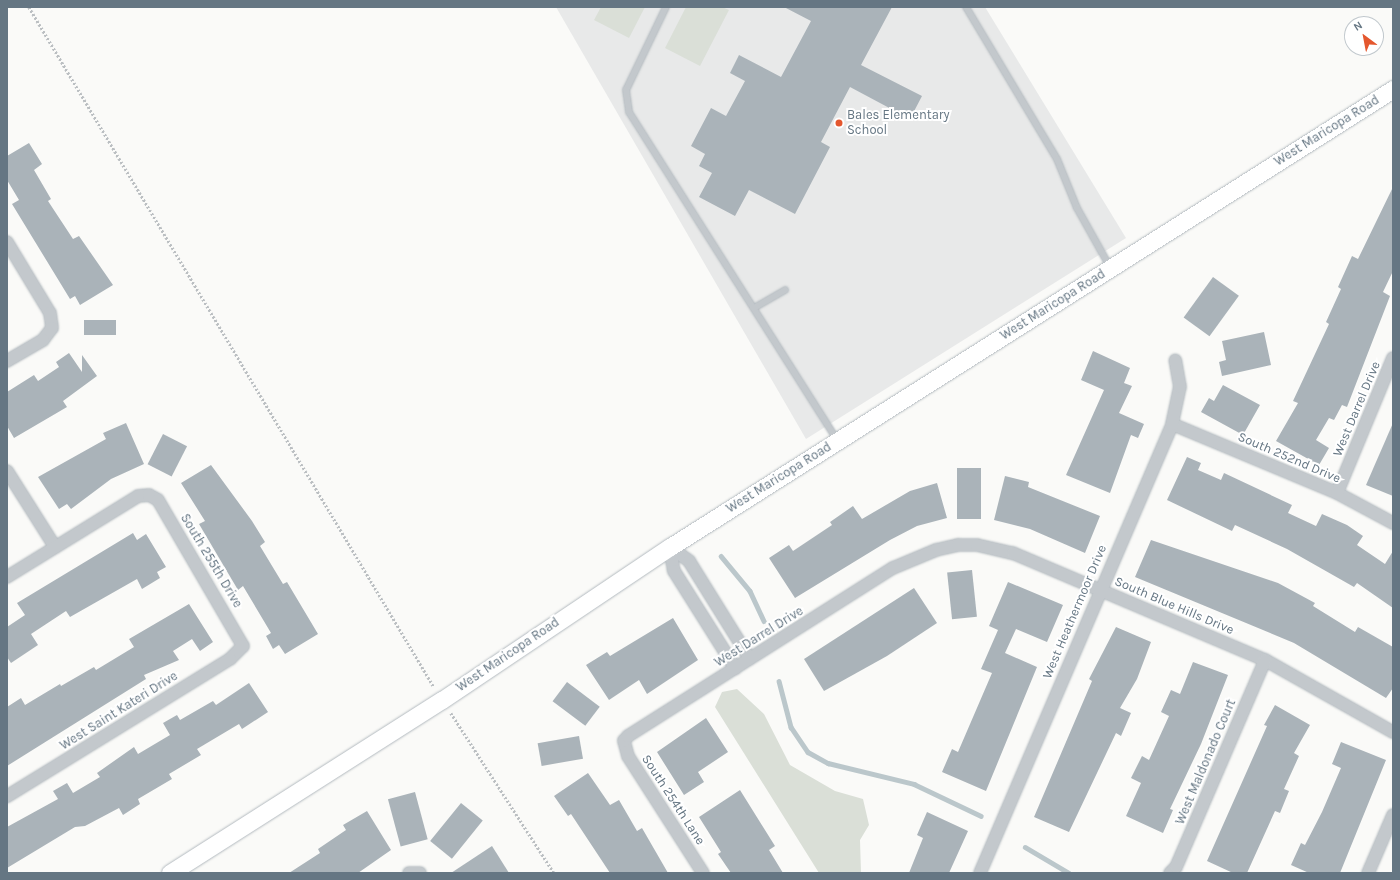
<!DOCTYPE html>
<html>
<head>
<meta charset="utf-8">
<style>
	body { margin:0 }
	#map { position:relative; width:1400px; height:880px; overflow:hidden; background:#fafaf8; font-family:Karla,sans-serif }
	div>[style] { position:absolute }
	[style*='--x'] { left:calc(var(--x)*1px); top:calc(var(--y)*1px); width:calc(var(--w)*1px); rotate:calc(var(--a)*1deg) }
	.built>* { inset:0; background:#e8e9e9 }
	.green>* { inset:0; background:#dadfd7 }
	.stream>* { height:4.5px; margin:-2.25px; padding:0 2.25px; transform-origin:2.25px; border-radius:2.25px; background:#bbc7cb }
	.building>* { inset:0; background:#aab3b9; transform-origin:0 0 }
	.path>* { height:2.5px; margin-top:-1.25px; transform-origin:0; background:repeating-linear-gradient(90deg,#bbbfc2 0 2px,transparent 0 4px) }
	.roads { filter:drop-shadow(0 0 1px #b3babf) drop-shadow(0 0 1px #b3babf) }
	.lane>* { height:6px; margin:-3px; padding:0 3px; transform-origin:3px; border-radius:3px; background:#c3c8cc }
	.street>* { height:12px; margin:-6px; padding:0 6px; transform-origin:6px; border-radius:6px; background:#c3c8cc }
	.secondary>* { height:17px; margin:-8.5px; padding:0 8.5px; transform-origin:8.5px; border-radius:8.5px; background:#fff }
	.dots>* { width:11px; height:11px; translate:-50% -50%; box-sizing:border-box; border:2px solid #fff; border-radius:50% }
	span { translate:-50% -50%; white-space:nowrap; text-align:center; line-height:1.15; -webkit-text-stroke:4px #fff; paint-order:stroke }
	.poi-label { font-size:13px; color:#657683 }
	.left { translate:0 -50%; text-align:left }
	.street-label { font-size:13px; color:#657683 }
	.frame { position:absolute; inset:0; border:8px solid #657683; pointer-events:none }
	.north { position:absolute; left:1344px; top:16px; width:40px; height:40px; box-sizing:border-box; background:#fff; border:1px solid #c1c8cd; border-radius:50%; rotate:328deg; font-size:11px; font-weight:700; line-height:16px; text-align:center; color:#657683 }
	.north::after { content:''; display:block; margin:auto; width:14px; height:18px; background:#e4572e; clip-path:polygon(50% 0,100% 100%,50% 72%,0 100%) }
</style>
</head>
<body>
<div id="map">
	<div class="built">
		<div style="clip-path:polygon(556px 7px,985px 7px,1126px 238px,806px 439px)"></div>
	</div>
	<div class="green">
		<div style="clip-path:polygon(601px 7px,645px 7px,629px 38px,594px 20px)"></div>
		<div style="clip-path:polygon(686px 7px,722px 7px,729px 10px,700px 66px,665px 48px)"></div>
		<div style="clip-path:polygon(737px 689px,764px 714px,790px 765px,835px 791px,863px 799px,869px 825px,860px 840px,861px 873px,819px 873px,715px 707px,722px 692px)"></div>
	</div>
	<div class="stream">
		<div style="--x:721;--y:556;--w:45;--a:50.4"></div>
		<div style="--x:750;--y:591;--w:33;--a:65"></div>
		<div style="--x:779;--y:681;--w:48;--a:75.4"></div>
		<div style="--x:791;--y:727;--w:30;--a:56"></div>
		<div style="--x:808;--y:752;--w:23;--a:29"></div>
		<div style="--x:828;--y:763;--w:89;--a:13.7"></div>
		<div style="--x:914;--y:784;--w:74;--a:25.5"></div>
		<div style="--x:1025;--y:847;--w:51;--a:30.6"></div>
	</div>
	<div class="building">
		<div style="clip-path:polygon(784px 7px,892px 7px,861px 65px,922px 96px,910px 119px,850px 87px,821px 142px,830px 147px,795px 214px,749px 190px,735px 216px,699px 197px,712px 173px,699px 166px,705px 154px,691px 146px,711px 108px,726px 116px,745px 81px,730px 73px,739px 55px,781px 77px,811px 21px)"></div>
		<div style="clip-path:polygon(29px 143px,42px 164px,34px 170px,51px 199px,48px 201px,73px 239px,79px 236px,113px 285px,80px 305px,75px 296px,70px 299px,12px 204px,19px 200px,7px 180px,7px 156px)"></div>
		<div style="clip-path:polygon(1393px 187px,1393px 271px,1383px 292px,1390px 296px,1347px 407px,1342px 405px,1334px 420px,1329px 418px,1316px 440px,1329px 448px,1319px 465px,1276px 441px,1298px 403px,1293px 401px,1329px 324px,1326px 322px,1341px 289px,1338px 287px,1352px 256px,1358px 259px)"></div>
		<div style="left:1213px;top:277px;width:32px;height:50px;rotate:36deg"></div>
		<div style="left:84px;top:320px;width:32px;height:15px"></div>
		<div style="clip-path:polygon(1264px 332px,1271px 365px,1222px 376px,1219px 362px,1226px 360px,1222px 341px)"></div>
		<div style="clip-path:polygon(1093px 351px,1130px 368px,1124px 383px,1132px 386px,1119px 413px,1144px 424px,1138px 438px,1131px 435px,1110px 493px,1066px 475px,1104px 390px,1081px 380px)"></div>
		<div style="clip-path:polygon(69px 353px,82px 372px,82px 355px,97px 376px,63px 401px,67px 407px,14px 438px,7px 426px,7px 392px,34px 375px,38px 381px,59px 367px,56px 362px)"></div>
		<div style="clip-path:polygon(1223px 385px,1260px 405px,1243px 435px,1201px 412px,1209px 398px,1214px 401px)"></div>
		<div style="clip-path:polygon(126px 423px,144px 464px,111px 479px,71px 509px,67px 504px,59px 509px,38px 477px,106px 439px,103px 433px)"></div>
		<div style="clip-path:polygon(1393px 423px,1393px 496px,1366px 485px)"></div>
		<div style="left:163px;top:434px;width:27px;height:34px;rotate:27deg"></div>
		<div style="clip-path:polygon(1187px 457px,1201px 463px,1198px 470px,1221px 480px,1224px 473px,1292px 505px,1288px 513px,1316px 526px,1322px 514px,1347px 525px,1363px 536px,1357px 545px,1385px 564px,1393px 551px,1393px 608px,1357px 583px,1354px 587px,1287px 549px,1235px 525px,1232px 531px,1167px 500px)"></div>
		<div style="clip-path:polygon(211px 465px,252px 521px,265px 542px,260px 546px,283px 584px,287px 582px,318px 634px,285px 654px,279px 645px,273px 649px,266px 636px,271px 633px,243px 586px,238px 590px,199px 524px,205px 521px,181px 483px)"></div>
		<div style="left:981px;top:468px;width:51px;height:24px;rotate:90deg"></div>
		<div style="clip-path:polygon(1005px 476px,1029px 482px,1028px 487px,1100px 516px,1085px 553px,1030px 529px,994px 520px)"></div>
		<div style="clip-path:polygon(937px 483px,947px 518px,917px 526px,890px 540px,795px 598px,769px 558px,789px 545px,793px 551px,832px 525px,830px 522px,853px 506px,862px 519px,910px 491px)"></div>
		<div style="clip-path:polygon(133px 533px,137px 540px,146px 534px,166px 567px,157px 572px,160px 578px,142px 589px,137px 579px,70px 617px,66px 611px,31px 634px,38px 645px,11px 663px,7px 657px,7px 627px,25px 615px,17px 603px)"></div>
		<div style="clip-path:polygon(1151px 540px,1278px 583px,1315px 603px,1313px 606px,1355px 632px,1358px 627px,1393px 647px,1393px 688px,1386px 698px,1294px 643px,1135px 577px)"></div>
		<div style="left:972px;top:570px;width:47px;height:25px;rotate:84deg"></div>
		<div style="clip-path:polygon(1008px 582px,1063px 605px,1047px 642px,1016px 629px,1005px 653px,1037px 667px,986px 791px,942px 772px,952px 749px,958px 752px,992px 673px,981px 669px,998px 630px,989px 626px)"></div>
		<div style="clip-path:polygon(914px 588px,937px 623px,887px 656px,824px 691px,804px 659px)"></div>
		<div style="clip-path:polygon(189px 604px,213px 642px,200px 651px,192px 639px,173px 651px,179px 660px,144px 675px,146px 679px,7px 766px,7px 707px,21px 698px,25px 705px,60px 684px,61px 686px,94px 667px,96px 670px,134px 647px,129px 639px)"></div>
		<div style="clip-path:polygon(673px 618px,698px 660px,647px 694px,639px 680px,609px 700px,586px 665px,607px 652px,610px 656px)"></div>
		<div style="clip-path:polygon(1116px 627px,1151px 642px,1137px 679px,1120px 708px,1131px 713px,1121px 736px,1116px 733px,1069px 832px,1034px 817px,1092px 681px,1089px 679px)"></div>
		<div style="clip-path:polygon(1193px 662px,1228px 675px,1201px 744px,1170px 809px,1173px 810px,1163px 833px,1126px 816px,1141px 783px,1131px 778px,1142px 756px,1149px 760px,1169px 716px,1161px 712px,1171px 690px,1180px 694px)"></div>
		<div style="left:567px;top:682px;width:41px;height:24px;rotate:37deg"></div>
		<div style="clip-path:polygon(249px 683px,268px 712px,242px 729px,239px 724px,197px 749px,201px 755px,169px 774px,172px 779px,138px 799px,140px 804px,123px 815px,119px 808px,85px 826px,75px 827px,7px 868px,7px 827px,58px 799px,53px 791px,67px 783px,73px 793px,100px 777px,97px 773px,134px 747px,138px 754px,170px 735px,163px 723px,177px 715px,180px 720px,213px 701px,216px 705px)"></div>
		<div style="clip-path:polygon(1275px 705px,1310px 725px,1294px 753px,1299px 756px,1284px 789px,1289px 791px,1280px 813px,1275px 811px,1247px 873px,1233px 873px,1207px 861px,1267px 726px,1264px 725px)"></div>
		<div style="clip-path:polygon(706px 718px,728px 752px,698px 772px,704px 782px,684px 795px,657px 752px)"></div>
		<div style="left:579px;top:736px;width:23px;height:42px;rotate:80deg"></div>
		<div style="clip-path:polygon(1341px 742px,1386px 760px,1340px 873px,1309px 873px,1291px 865px,1301px 843px,1305px 845px,1322px 812px,1341px 768px,1332px 764px)"></div>
		<div style="clip-path:polygon(588px 773px,610px 805px,619px 800px,637px 831px,642px 828px,668px 873px,610px 873px,571px 814px,568px 816px,554px 796px)"></div>
		<div style="clip-path:polygon(740px 790px,775px 846px,769px 850px,783px 873px,731px 873px,718px 854px,721px 852px,699px 817px)"></div>
		<div style="left:415px;top:792px;width:49px;height:28px;rotate:75deg"></div>
		<div style="left:461px;top:803px;width:28px;height:49px;rotate:39deg"></div>
		<div style="clip-path:polygon(367px 811px,391px 850px,358px 873px,289px 873px,320px 853px,318px 849px,346px 830px,343px 825px)"></div>
		<div style="clip-path:polygon(927px 812px,968px 831px,949px 873px,909px 873px,923px 838px,917px 835px)"></div>
		<div style="clip-path:polygon(492px 846px,509px 873px,451px 873px)"></div>
	</div>
	<div class="path">
		<div style="--x:29;--y:7;--w:791;--a:59.22"></div>
		<div style="--x:451;--y:713;--w:190;--a:57.2"></div>
	</div>
	<div class="roads">
		<div class="lane">
			<div style="--x:666;--y:7;--w:92;--a:115.7"></div>
			<div style="--x:626;--y:90;--w:22;--a:82"></div>
			<div style="--x:629;--y:112;--w:388;--a:57.6"></div>
			<div style="--x:966;--y:7;--w:177;--a:59.1"></div>
			<div style="--x:1057;--y:159;--w:53;--a:67.8"></div>
			<div style="--x:1077;--y:208;--w:68;--a:60.8"></div>
			<div style="--x:754;--y:308;--w:36;--a:-30"></div>
		</div>
		<div class="street">
			<div style="--x:7;--y:242;--w:83;--a:58.8"></div>
			<div style="--x:50;--y:313;--w:15;--a:82"></div>
			<div style="--x:52;--y:328;--w:15;--a:127"></div>
			<div style="--x:43;--y:340;--w:42;--a:149.7"></div>
			<div style="--x:1172;--y:424;--w:179;--a:22.7"></div>
			<div style="--x:1337;--y:493;--w:64;--a:28.2"></div>
			<div style="--x:7;--y:471;--w:90;--a:57.7"></div>
			<div style="--x:1337;--y:493;--w:146;--a:-67.5"></div>
			<div style="--x:670;--y:547;--w:24;--a:81"></div>
			<div style="--x:674;--y:571;--w:115;--a:57.8"></div>
			<div style="--x:670;--y:547;--w:24;--a:36"></div>
			<div style="--x:689;--y:561;--w:115;--a:58.1"></div>
			<div style="--x:7;--y:577;--w:154;--a:-31.7"></div>
			<div style="--x:138;--y:496;--w:11;--a:-5"></div>
			<div style="--x:149;--y:495;--w:10;--a:29"></div>
			<div style="--x:158;--y:500;--w:169;--a:59.8"></div>
			<div style="--x:243;--y:646;--w:18;--a:135"></div>
			<div style="--x:230;--y:659;--w:262;--a:148.4"></div>
			<div style="--x:409;--y:873;--w:11;--a:0"></div>
			<div style="--x:703;--y:873;--w:139;--a:-122.7"></div>
			<div style="--x:628;--y:756;--w:16;--a:-105"></div>
			<div style="--x:624;--y:741;--w:6;--a:-51"></div>
			<div style="--x:628;--y:736;--w:314;--a:-32.4"></div>
			<div style="--x:893;--y:568;--w:47;--a:-22.7"></div>
			<div style="--x:936;--y:550;--w:23;--a:-13"></div>
			<div style="--x:958;--y:545;--w:19;--a:0"></div>
			<div style="--x:977;--y:545;--w:37;--a:13"></div>
			<div style="--x:1013;--y:553;--w:274;--a:23"></div>
			<div style="--x:1265;--y:660;--w:147;--a:29.4"></div>
			<div style="--x:980;--y:873;--w:488;--a:-66.8"></div>
			<div style="--x:1172;--y:424;--w:38;--a:-78"></div>
			<div style="--x:1180;--y:387;--w:27;--a:-100"></div>
			<div style="--x:1170;--y:873;--w:8;--a:-45"></div>
			<div style="--x:1176;--y:867;--w:225;--a:-66.7"></div>
			<div style="--x:1368;--y:873;--w:63;--a:-66.7"></div>
		</div>
		<div class="secondary">
			<div style="--x:170;--y:873;--w:322;--a:-32.5"></div>
			<div style="--x:442;--y:700;--w:275;--a:-33.9"></div>
			<div style="--x:670;--y:547;--w:856;--a:-32.35"></div>
		</div>
	</div>
	<div class="dots">
		<div style="left:839px;top:123px;background:#e4572e"></div>
	</div>
	<div class="poi-label">
		<span class="left" style="left:847px;top:123px">Bales Elementary<br>School</span>
	</div>
	<div class="street-label">
		<span style="left:1327px;top:131px;rotate:-32deg">West Maricopa Road</span>
		<span style="left:1053px;top:305px;rotate:-32deg">West Maricopa Road</span>
		<span style="left:1357px;top:409px;rotate:-67deg">West Darrel Drive</span>
		<span style="left:1289px;top:458px;rotate:23deg">South 252nd Drive</span>
		<span style="left:779px;top:478px;rotate:-32deg">West Maricopa Road</span>
		<span style="left:211px;top:561px;rotate:59deg">South 255th Drive</span>
		<span style="left:1174px;top:606px;rotate:23deg">South Blue Hills Drive</span>
		<span style="left:1075px;top:612px;rotate:-67deg">West Heathermoor Drive</span>
		<span style="left:759px;top:637px;rotate:-32deg">West Darrel Drive</span>
		<span style="left:508px;top:655px;rotate:-34deg">West Maricopa Road</span>
		<span style="left:119px;top:711px;rotate:-32deg">West Saint Kateri Drive</span>
		<span style="left:1206px;top:762px;rotate:-67deg">West Maldonado Court</span>
		<span style="left:673px;top:800px;rotate:57deg">South 254th Lane</span>
	</div>
	<div class="frame"></div>
	<div class="north">N</div>
</div>
</body>
</html>
